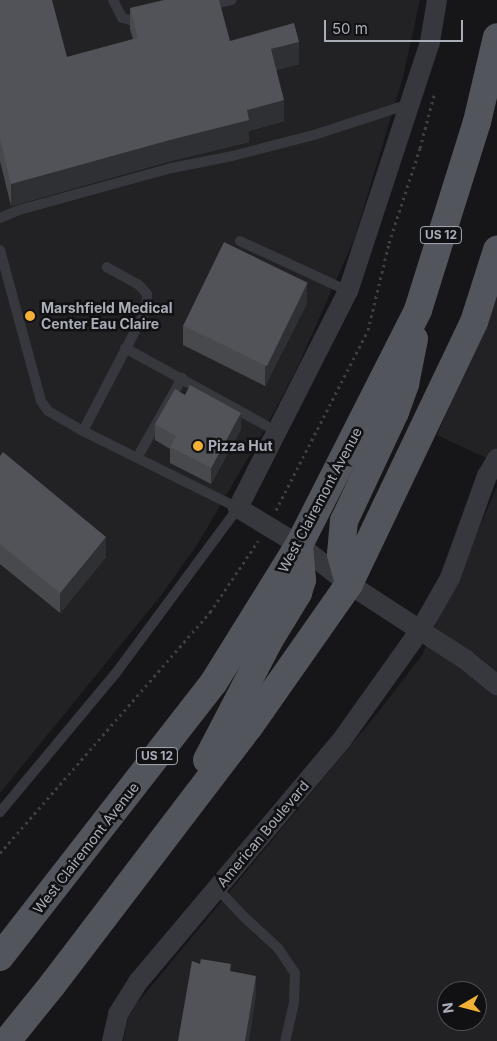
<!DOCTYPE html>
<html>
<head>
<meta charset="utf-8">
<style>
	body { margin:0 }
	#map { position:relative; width:497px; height:1041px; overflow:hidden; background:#161618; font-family:Inter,sans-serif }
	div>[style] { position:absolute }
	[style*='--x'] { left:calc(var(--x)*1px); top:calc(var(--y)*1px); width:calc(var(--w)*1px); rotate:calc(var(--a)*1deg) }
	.built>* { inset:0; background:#222225 }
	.path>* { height:3px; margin-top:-1.5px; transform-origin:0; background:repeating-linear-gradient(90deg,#3d3f44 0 2.5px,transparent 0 6.5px) }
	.service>* { height:10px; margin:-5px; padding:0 5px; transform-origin:5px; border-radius:5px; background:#37383d }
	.minor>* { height:20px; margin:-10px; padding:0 10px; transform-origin:10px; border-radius:10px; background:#37383d }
	.primary>* { height:28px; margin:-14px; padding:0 14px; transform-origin:14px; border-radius:14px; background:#53555c }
	.wall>* { inset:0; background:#47494d }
	.shaded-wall>* { inset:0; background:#2f3033 }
	.building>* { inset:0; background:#525359; transform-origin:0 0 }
	.dots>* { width:14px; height:14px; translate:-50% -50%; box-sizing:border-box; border:2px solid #111113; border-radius:50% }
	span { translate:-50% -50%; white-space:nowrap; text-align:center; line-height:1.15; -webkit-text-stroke:5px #111113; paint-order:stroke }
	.shield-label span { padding:1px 4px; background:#111113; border:1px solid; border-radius:4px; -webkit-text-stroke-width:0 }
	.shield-label { font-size:12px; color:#a8adb8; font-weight:700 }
	.poi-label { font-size:14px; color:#a8adb8; font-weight:700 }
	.left { translate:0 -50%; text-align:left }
	.street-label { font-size:14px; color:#a8adb8 }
	.north { position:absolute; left:437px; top:981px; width:50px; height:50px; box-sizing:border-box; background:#111113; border:1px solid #4d4f55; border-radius:50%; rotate:262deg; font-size:14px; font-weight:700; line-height:20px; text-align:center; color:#a8adb8 }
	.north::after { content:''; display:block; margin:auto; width:18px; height:22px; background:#f2b134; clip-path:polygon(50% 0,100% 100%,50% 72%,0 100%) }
	.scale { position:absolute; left:324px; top:20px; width:139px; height:22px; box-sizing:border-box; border:2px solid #a8adb8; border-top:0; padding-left:6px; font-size:15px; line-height:18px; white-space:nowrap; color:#a8adb8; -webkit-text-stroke:4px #111113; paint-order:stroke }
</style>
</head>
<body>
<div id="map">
	<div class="built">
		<div style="clip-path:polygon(0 0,420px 0,403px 77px,354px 240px,298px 366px,265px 429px,197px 545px,159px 598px,0 793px)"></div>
		<div style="clip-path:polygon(497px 295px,497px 463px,437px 435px)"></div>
		<div style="clip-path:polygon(evenodd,497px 487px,497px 1041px,123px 1041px,128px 1018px,134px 1007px,380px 710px,422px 655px,497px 487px,447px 991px,477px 991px,477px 1021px,447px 1021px,447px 991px)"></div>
	</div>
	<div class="path">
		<div style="--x:276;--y:510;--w:202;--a:-62.9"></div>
		<div style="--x:368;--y:330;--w:89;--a:-76.4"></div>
		<div style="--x:389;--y:243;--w:100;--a:-71.9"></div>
		<div style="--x:420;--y:148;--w:55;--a:-75.2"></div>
		<div style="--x:0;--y:853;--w:320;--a:-48.9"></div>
		<div style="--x:210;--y:612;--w:86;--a:-55.9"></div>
	</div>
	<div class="service">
		<div style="--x:113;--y:0;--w:20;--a:63"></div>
		<div style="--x:122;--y:18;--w:8;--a:14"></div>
		<div style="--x:130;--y:20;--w:13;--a:-9"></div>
		<div style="--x:208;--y:5;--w:24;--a:-12"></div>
		<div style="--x:0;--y:218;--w:21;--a:-23"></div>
		<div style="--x:19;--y:210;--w:159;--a:-15.4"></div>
		<div style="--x:172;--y:168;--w:61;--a:-11.3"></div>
		<div style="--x:232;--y:156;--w:85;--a:-14.4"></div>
		<div style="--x:314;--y:135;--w:100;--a:-18.1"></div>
		<div style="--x:240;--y:241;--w:119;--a:24.8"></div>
		<div style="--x:0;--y:250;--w:156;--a:74.8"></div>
		<div style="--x:41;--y:401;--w:12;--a:55"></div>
		<div style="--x:48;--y:411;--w:40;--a:29.7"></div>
		<div style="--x:83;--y:431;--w:173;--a:26.4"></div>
		<div style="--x:238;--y:508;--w:207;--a:126.5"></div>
		<div style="--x:115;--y:674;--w:180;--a:129.8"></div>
		<div style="--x:125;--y:348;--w:172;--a:28.8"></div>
		<div style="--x:83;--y:431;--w:136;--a:-62.5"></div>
		<div style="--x:146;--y:310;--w:16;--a:-86"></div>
		<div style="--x:147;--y:294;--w:12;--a:-132"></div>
		<div style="--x:139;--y:285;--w:37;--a:-151"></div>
		<div style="--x:137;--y:458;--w:92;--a:-60.6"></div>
		<div style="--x:217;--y:888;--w:38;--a:47"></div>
		<div style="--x:243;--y:916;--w:47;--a:42.4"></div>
		<div style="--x:278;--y:948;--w:30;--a:56"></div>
		<div style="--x:295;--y:973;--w:30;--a:92"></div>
		<div style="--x:294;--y:1003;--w:39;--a:103"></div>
	</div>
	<div class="minor">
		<div style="--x:437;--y:0;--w:43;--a:99.5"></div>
		<div style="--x:430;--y:42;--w:262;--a:108.2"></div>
		<div style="--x:348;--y:291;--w:243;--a:116.9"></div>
		<div style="--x:238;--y:508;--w:71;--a:31.2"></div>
		<div style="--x:299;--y:545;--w:63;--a:38"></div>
		<div style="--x:349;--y:584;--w:140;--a:33"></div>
		<div style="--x:466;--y:660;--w:40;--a:39"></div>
		<div style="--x:112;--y:1041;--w:28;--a:-77"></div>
		<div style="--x:118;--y:1014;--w:38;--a:-58"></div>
		<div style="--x:138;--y:982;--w:315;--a:-49.9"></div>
		<div style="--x:341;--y:741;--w:138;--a:-54.5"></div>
		<div style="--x:421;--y:629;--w:59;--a:-60.4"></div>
		<div style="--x:450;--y:578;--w:109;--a:-70.1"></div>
		<div style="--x:487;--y:476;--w:20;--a:-60"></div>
	</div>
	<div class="primary">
		<div style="--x:349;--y:584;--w:31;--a:-105"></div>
		<div style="--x:341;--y:554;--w:33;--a:-85"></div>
		<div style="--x:344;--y:521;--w:120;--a:-64.9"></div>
		<div style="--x:395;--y:412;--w:30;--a:-70"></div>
		<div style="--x:405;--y:384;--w:46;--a:-78.7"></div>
		<div style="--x:207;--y:760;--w:136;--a:-62.5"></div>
		<div style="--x:270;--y:639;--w:54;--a:-58.7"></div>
		<div style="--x:298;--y:593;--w:14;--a:-73"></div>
		<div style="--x:302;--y:580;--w:35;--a:-95"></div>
		<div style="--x:0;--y:957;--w:348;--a:-52.1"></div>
		<div style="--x:214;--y:682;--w:161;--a:-58.2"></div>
		<div style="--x:299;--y:545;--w:263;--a:-63.1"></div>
		<div style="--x:418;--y:310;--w:197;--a:-72.6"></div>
		<div style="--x:477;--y:122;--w:87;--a:-76.8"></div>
		<div style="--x:7;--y:1041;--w:73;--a:-51.1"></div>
		<div style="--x:53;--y:984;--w:323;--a:-52.7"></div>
		<div style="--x:249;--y:727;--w:174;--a:-55"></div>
		<div style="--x:349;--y:584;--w:290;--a:-64.5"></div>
		<div style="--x:474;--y:322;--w:76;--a:-72.3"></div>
	</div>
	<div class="wall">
		<div style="clip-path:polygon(0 0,67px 57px,133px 39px,130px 29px,130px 8px,299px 64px,276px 70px,284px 121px,249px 131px,249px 142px,170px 161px,11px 206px,0 161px)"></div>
		<div style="clip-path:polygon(307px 303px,265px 386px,183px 345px,183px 325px)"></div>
		<div style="clip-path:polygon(155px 424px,241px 429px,211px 484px,170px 463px,170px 449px,155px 440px)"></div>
		<div style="clip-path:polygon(0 456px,106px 557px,60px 613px,0 564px)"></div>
	</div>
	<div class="shaded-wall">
		<div style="clip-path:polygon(299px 42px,299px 64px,271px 71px,271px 49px)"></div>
		<div style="clip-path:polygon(284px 100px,284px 121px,249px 131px,249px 142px,170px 161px,11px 206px,11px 184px,247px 110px)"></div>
		<div style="clip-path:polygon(307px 283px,307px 303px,265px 386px,265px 366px)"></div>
		<div style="clip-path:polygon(241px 413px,241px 429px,211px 484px,211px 468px)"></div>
		<div style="clip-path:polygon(106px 537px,106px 557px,60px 613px,60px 593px)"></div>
		<div style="clip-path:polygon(256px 976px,256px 996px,249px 1041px,245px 1041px)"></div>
	</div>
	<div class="building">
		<div style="clip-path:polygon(0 0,52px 0,67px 57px,138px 38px,130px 8px,164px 0,219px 0,230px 41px,294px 23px,299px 42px,271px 49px,284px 100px,247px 110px,249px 120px,170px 140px,11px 184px,0 139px)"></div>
		<div style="left:224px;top:242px;width:93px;height:93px;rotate:26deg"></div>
		<div style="clip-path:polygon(190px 385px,241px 413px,211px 468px,170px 447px,176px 436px,155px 424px,175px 389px,185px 395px)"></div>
		<div style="clip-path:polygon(3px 452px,106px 537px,60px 593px,0 544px,0 456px)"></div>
		<div style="clip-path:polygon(201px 959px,231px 964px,230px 971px,256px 976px,245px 1041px,178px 1041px,192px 961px,200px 964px)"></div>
	</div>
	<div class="dots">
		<div style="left:30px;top:316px;background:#f2b134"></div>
		<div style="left:198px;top:446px;background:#f2b134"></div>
	</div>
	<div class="shield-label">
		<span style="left:441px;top:235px">US 12</span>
		<span style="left:157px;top:756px">US 12</span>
	</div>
	<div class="poi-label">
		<span class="left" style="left:41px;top:316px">Marshfield Medical<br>Center Eau Claire</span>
		<span class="left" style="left:208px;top:446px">Pizza Hut</span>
	</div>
	<div class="street-label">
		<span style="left:320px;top:500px;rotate:-62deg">West Clairemont Avenue</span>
		<span style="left:263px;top:834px;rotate:-50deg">American Boulevard</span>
		<span style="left:86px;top:848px;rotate:-52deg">West Clairemont Avenue</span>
	</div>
	<div class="north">N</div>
	<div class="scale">50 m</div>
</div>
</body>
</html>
